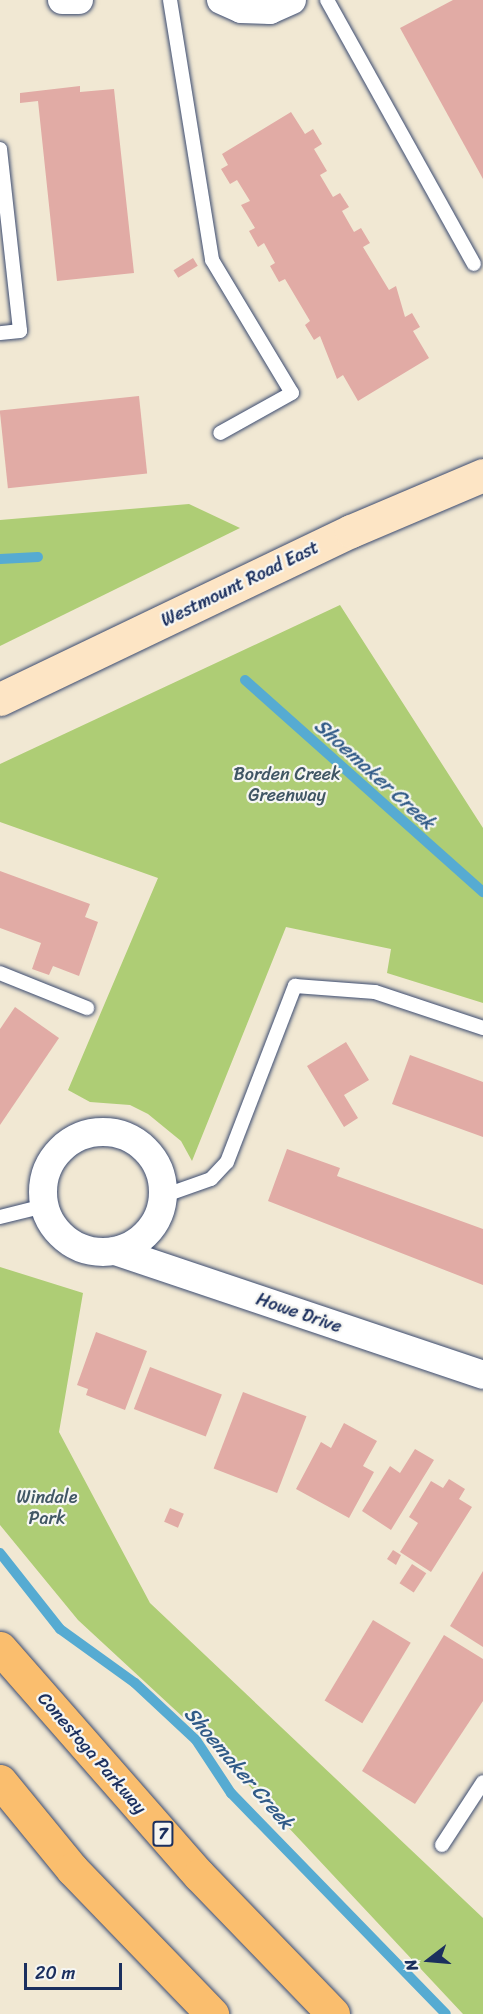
<!DOCTYPE html>
<html>
<head>
<meta charset="utf-8">
<style>
	body { margin:0 }
	#map { position:relative; width:483px; height:2014px; overflow:hidden; background:#f1e8d3; font-family:Sriracha,sans-serif }
	div>[style] { position:absolute }
	[style*='--x'] { left:calc(var(--x)*1px); top:calc(var(--y)*1px); width:calc(var(--w)*1px); rotate:calc(var(--a)*1deg) }
	.green>* { inset:0; background:#aecd75 }
	.stream>* { height:10px; margin:-5px; padding:0 5px; transform-origin:5px; border-radius:5px; background:#56abd2 }
	.building>* { inset:0; background:#e1aba5; transform-origin:0 0 }
	.roads { filter:drop-shadow(0 0 2px #3b4b70) drop-shadow(0 0 2px #3b4b70) }
	.service>* { height:14px; margin:-7px; padding:0 7px; transform-origin:7px; border-radius:7px; background:#fff }
	.minor>* { height:28px; margin:-14px; padding:0 14px; transform-origin:14px; border-radius:14px; background:#fff }
	.minor>.ring { margin:-14px; padding:0; box-sizing:content-box; background:none; border:28px solid #fff; border-radius:50% }
	.secondary>* { height:33px; margin:-16.5px; padding:0 16.5px; transform-origin:16.5px; border-radius:16.5px; background:#fde5c5 }
	.motorway>* { height:33px; margin:-16.5px; padding:0 16.5px; transform-origin:16.5px; border-radius:16.5px; background:#fabe6e }
	span { translate:-50% -50%; white-space:nowrap; text-align:center; line-height:1.15; -webkit-text-stroke:4.5px #f6f6f2; paint-order:stroke }
	.shield-label span { padding:2px 4px; background:#f6f6f2; border:2px solid; border-radius:4px; -webkit-text-stroke-width:0 }
	.shield-label { font-size:16px; color:#1b2f5e; font-weight:700 }
	.street-label { font-size:18px; color:#1b2f5e }
	.park-label { font-size:18px; color:#405664 }
	.water-label { font-size:20px; color:#305a87; font-style:italic }
	.north { position:absolute; left:399px; top:1930px; width:60px; height:60px; -webkit-text-stroke:4px #f6f6f2; paint-order:stroke; rotate:254deg; font-size:16px; font-weight:700; line-height:24px; text-align:center; color:#1b2f5e }
	.north::after { content:''; display:block; margin:auto; width:21px; height:27px; background:#1b2f5e; clip-path:polygon(50% 0,100% 100%,50% 72%,0 100%) }
	.scale { position:absolute; left:24px; top:1963px; width:98px; height:27px; box-sizing:border-box; border:3px solid #1b2f5e; border-top:0; padding-left:8px; font-size:18px; line-height:21px; white-space:nowrap; color:#1b2f5e; -webkit-text-stroke:4px #f6f6f2; paint-order:stroke }
</style>
</head>
<body>
<div id="map">
	<div class="green">
		<div style="clip-path:polygon(189px 504px,240px 528px,0 646px,0 520px)"></div>
		<div style="clip-path:polygon(340px 605px,483px 828px,483px 1003px,387px 973px,391px 949px,286px 927px,192px 1161px,181px 1141px,148px 1114px,130px 1105px,90px 1102px,68px 1090px,158px 878px,0 822px,0 764px)"></div>
		<div style="clip-path:polygon(0 1267px,83px 1293px,59px 1432px,150px 1603px,483px 1918px,483px 2014px,463px 2014px,198px 1731px,78px 1620px,0 1525px)"></div>
	</div>
	<div class="stream">
		<div style="--x:0;--y:559;--w:38;--a:-3"></div>
		<div style="--x:245;--y:680;--w:319;--a:41.7"></div>
		<div style="--x:0;--y:1553;--w:97;--a:51.7"></div>
		<div style="--x:60;--y:1629;--w:92;--a:35.8"></div>
		<div style="--x:135;--y:1683;--w:83;--a:43.1"></div>
		<div style="--x:196;--y:1740;--w:64;--a:56.6"></div>
		<div style="--x:231;--y:1793;--w:308;--a:45.8"></div>
	</div>
	<div class="building">
		<div style="clip-path:polygon(453px 0,483px 0,483px 179px,400px 28px)"></div>
		<div style="clip-path:polygon(80px 86px,80px 92px,114px 89px,134px 273px,57px 281px,38px 101px,20px 103px,20px 93px)"></div>
		<div style="clip-path:polygon(291px 112px,305px 134px,313px 129px,322px 144px,314px 149px,327px 171px,320px 175px,333px 197px,340px 193px,349px 207px,342px 211px,354px 232px,361px 228px,370px 243px,363px 247px,389px 290px,396px 286px,405px 317px,412px 313px,420px 327px,413px 331px,429px 358px,358px 401px,343px 375px,337px 379px,320px 336px,314px 340px,305px 325px,310px 321px,285px 279px,279px 282px,270px 266px,275px 263px,264px 243px,258px 247px,249px 231px,255px 228px,241px 205px,250px 201px,237px 180px,230px 184px,221px 169px,228px 165px,222px 154px)"></div>
		<div style="left:193px;top:258px;width:9px;height:23px;rotate:58deg"></div>
		<div style="left:139px;top:396px;width:78px;height:140px;rotate:84deg"></div>
		<div style="clip-path:polygon(0 871px,90px 904px,85px 917px,98px 922px,79px 976px,53px 966px,49px 975px,32px 969px,41px 943px,0 928px)"></div>
		<div style="clip-path:polygon(15px 1007px,59px 1038px,0 1125px,0 1029px)"></div>
		<div style="clip-path:polygon(346px 1042px,369px 1080px,344px 1095px,358px 1118px,344px 1127px,307px 1066px)"></div>
		<div style="clip-path:polygon(410px 1055px,483px 1082px,483px 1137px,392px 1104px)"></div>
		<div style="clip-path:polygon(287px 1149px,340px 1168px,337px 1176px,483px 1229px,483px 1285px,268px 1201px)"></div>
		<div style="clip-path:polygon(96px 1332px,147px 1351px,125px 1410px,86px 1395px,88px 1389px,77px 1385px)"></div>
		<div style="left:150px;top:1367px;width:77px;height:45px;rotate:21deg"></div>
		<div style="left:243px;top:1392px;width:68px;height:82px;rotate:21deg"></div>
		<div style="clip-path:polygon(344px 1423px,377px 1441px,363px 1466px,374px 1472px,349px 1518px,296px 1489px,321px 1442px,331px 1448px)"></div>
		<div style="clip-path:polygon(415px 1449px,434px 1460px,391px 1530px,362px 1511px,390px 1466px,400px 1473px)"></div>
		<div style="clip-path:polygon(449px 1479px,465px 1489px,459px 1499px,472px 1507px,431px 1572px,400px 1552px,418px 1523px,409px 1517px,431px 1481px,443px 1488px)"></div>
		<div style="left:170px;top:1508px;width:15px;height:15px;rotate:23deg"></div>
		<div style="clip-path:polygon(393px 1550px,401px 1555px,396px 1565px,387px 1559px)"></div>
		<div style="left:412px;top:1564px;width:17px;height:23px;rotate:33deg"></div>
		<div style="clip-path:polygon(483px 1571px,483px 1647px,450px 1626px)"></div>
		<div style="left:373px;top:1620px;width:44px;height:94px;rotate:31deg"></div>
		<div style="clip-path:polygon(444px 1635px,483px 1659px,483px 1701px,415px 1804px,362px 1771px)"></div>
	</div>
	<div class="roads">
		<div class="service">
			<div style="--x:170;--y:0;--w:263;--a:80.8"></div>
			<div style="--x:212;--y:260;--w:155;--a:59"></div>
			<div style="--x:292;--y:393;--w:82;--a:150.9"></div>
			<div style="--x:327;--y:0;--w:302;--a:60.9"></div>
			<div style="--x:0;--y:149;--w:183;--a:83.7"></div>
			<div style="--x:20;--y:331;--w:20;--a:174"></div>
			<div style="--x:0;--y:973;--w:94;--a:21.9"></div>
			<div style="--x:163;--y:1196;--w:51;--a:-19.5"></div>
			<div style="--x:211;--y:1179;--w:23;--a:-47"></div>
			<div style="--x:227;--y:1162;--w:189;--a:-68.9"></div>
			<div style="--x:295;--y:986;--w:80;--a:4.3"></div>
			<div style="--x:375;--y:992;--w:114;--a:18.4"></div>
			<div style="--x:0;--y:1217;--w:45;--a:-14"></div>
			<div style="--x:442;--y:1845;--w:75;--a:-56.9"></div>
		</div>
		<div class="minor">
			<div style="--x:62;--y:0;--w:17;--a:0"></div>
			<div style="--x:221;--y:0;--w:22;--a:24"></div>
			<div style="--x:241;--y:9;--w:29;--a:2"></div>
			<div style="--x:270;--y:10;--w:24;--a:-24"></div>
			<div class="ring" style="left:43px;top:1132px;width:92px;height:92px"></div>
			<div style="--x:115;--y:1251;--w:388;--a:18.6"></div>
		</div>
		<div class="secondary">
			<div style="--x:0;--y:699;--w:389;--a:-25.6"></div>
			<div style="--x:351;--y:531;--w:143;--a:-23"></div>
		</div>
		<div class="motorway">
			<div style="--x:0;--y:1648;--w:302;--a:48.8"></div>
			<div style="--x:199;--y:1875;--w:193;--a:46"></div>
			<div style="--x:0;--y:1781;--w:114;--a:50.7"></div>
			<div style="--x:72;--y:1869;--w:202;--a:46"></div>
		</div>
	</div>
	<div class="shield-label">
		<span style="left:163px;top:1834px">7</span>
	</div>
	<div class="street-label">
		<span style="left:240px;top:584px;rotate:-26deg">Westmount Road East</span>
		<span style="left:299px;top:1313px;rotate:19deg">Howe Drive</span>
		<span style="left:92px;top:1753px;rotate:49deg">Conestoga Parkway</span>
	</div>
	<div class="park-label">
		<span style="left:287px;top:785px">Borden Creek<br>Greenway</span>
		<span style="left:47px;top:1508px">Windale<br>Park</span>
	</div>
	<div class="water-label">
		<span style="left:375px;top:774px;rotate:42deg">Shoemaker Creek</span>
		<span style="left:239px;top:1768px;rotate:49deg">Shoemaker Creek</span>
	</div>
	<div class="north">N</div>
	<div class="scale">20 m</div>
</div>
</body>
</html>
